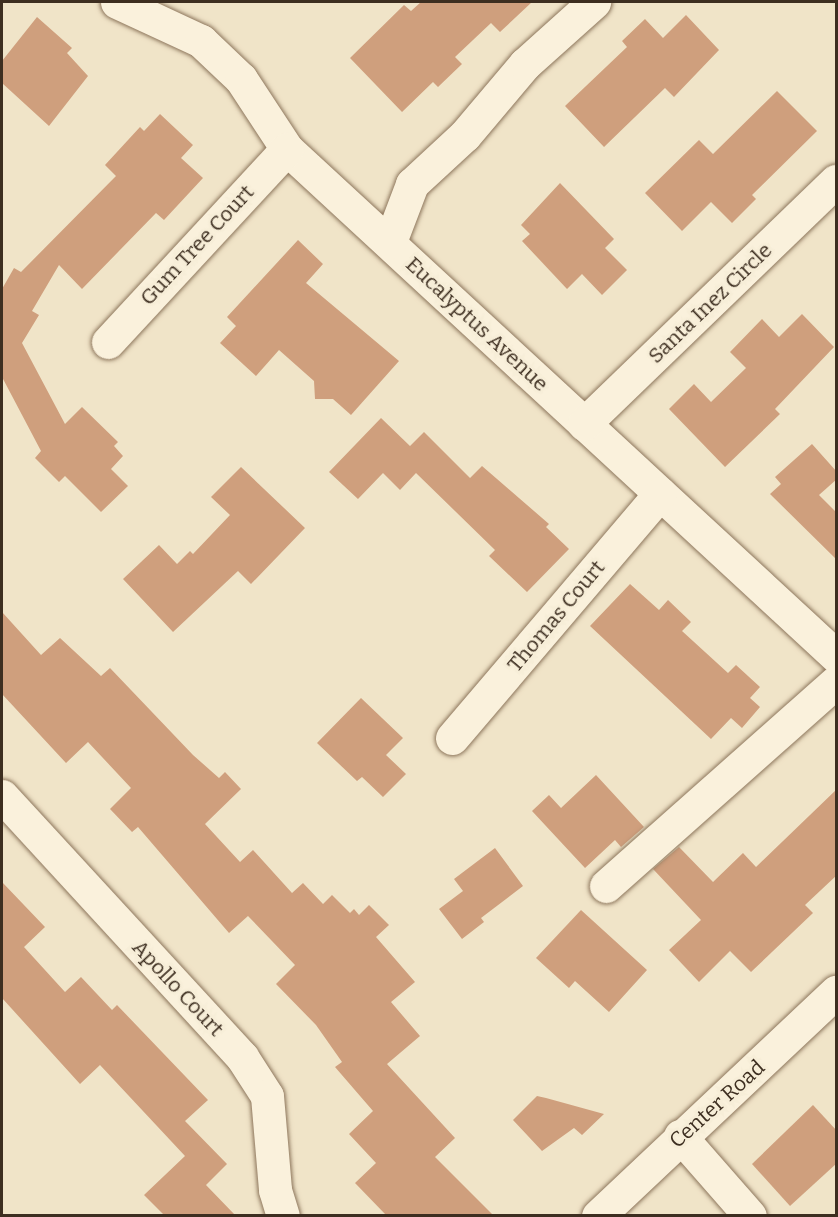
<!DOCTYPE html>
<html>
<head>
<meta charset="utf-8">
<style>
	body { margin:0 }
	#map { position:relative; width:838px; height:1217px; overflow:hidden; background:#f0e4c8; font-family:Bitter,serif }
	div>[style] { position:absolute }
	[style*='--x'] { left:calc(var(--x)*1px); top:calc(var(--y)*1px); width:calc(var(--w)*1px); rotate:calc(var(--a)*1deg) }
	.building>* { inset:0; background:#cf9f7d }
	.roads { filter:drop-shadow(0 0 2px #8d765c) drop-shadow(0 0 2px #8d765c) }
	.minor>* { height:33px; margin:-16.5px; padding:0 16.5px; transform-origin:16.5px; border-radius:16.5px; background:#faf1dc }
	span { translate:-50% -50%; white-space:nowrap; text-align:center; line-height:1.15; -webkit-text-stroke:6px #f7eed8; paint-order:stroke }
	.street-label { font-size:21px; color:#3d2e20 }
	.frame { position:absolute; inset:0; border:3px solid #3d2e20; pointer-events:none }
</style>
</head>
<body>
<div id="map">
	<div class="building">
		<div style="clip-path:polygon(421px 2px,532px 2px,500px 32px,491px 23px,455px 57px,462px 64px,438px 87px,433px 82px,402px 112px,350px 58px,404px 5px,411px 11px)"></div>
		<div style="clip-path:polygon(686px 15px,719px 50px,674px 97px,665px 88px,604px 147px,565px 106px,627px 47px,622px 41px,645px 19px,663px 38px)"></div>
		<div style="clip-path:polygon(37px 17px,72px 48px,67px 53px,88px 76px,49px 126px,2px 83px,2px 61px)"></div>
		<div style="clip-path:polygon(777px 91px,817px 131px,752px 195px,756px 199px,732px 223px,711px 202px,682px 231px,645px 193px,699px 140px,713px 154px)"></div>
		<div style="clip-path:polygon(160px 114px,193px 145px,181px 158px,203px 178px,164px 220px,156px 213px,82px 289px,59px 265px,32px 311px,39px 315px,22px 343px,65px 424px,82px 407px,118px 442px,114px 446px,123px 456px,111px 469px,128px 486px,101px 512px,65px 476px,59px 482px,35px 458px,41px 451px,2px 377px,2px 289px,14px 268px,21px 272px,116px 176px,105px 165px,140px 127px,144px 131px)"></div>
		<div style="clip-path:polygon(560px 183px,614px 239px,605px 248px,627px 270px,602px 295px,582px 274px,567px 289px,522px 241px,530px 234px,521px 225px)"></div>
		<div style="clip-path:polygon(298px 240px,323px 264px,306px 283px,399px 361px,351px 415px,333px 399px,315px 399px,314px 381px,279px 350px,256px 376px,220px 343px,236px 326px,227px 317px)"></div>
		<div style="clip-path:polygon(802px 314px,834px 347px,775px 409px,780px 414px,725px 467px,669px 409px,694px 384px,711px 402px,746px 368px,730px 352px,762px 319px,779px 337px)"></div>
		<div style="clip-path:polygon(381px 418px,410px 446px,424px 432px,470px 478px,482px 466px,549px 524px,546px 527px,569px 549px,527px 592px,489px 556px,495px 550px,416px 473px,400px 490px,383px 473px,358px 499px,329px 472px)"></div>
		<div style="clip-path:polygon(812px 444px,837px 472px,837px 479px,819px 495px,837px 513px,837px 560px,770px 494px,781px 484px,775px 477px)"></div>
		<div style="clip-path:polygon(241px 467px,305px 528px,251px 584px,238px 571px,173px 632px,123px 579px,159px 545px,177px 564px,190px 551px,193px 554px,230px 515px,211px 497px)"></div>
		<div style="clip-path:polygon(630px 584px,659px 610px,668px 600px,691px 622px,682px 631px,728px 673px,736px 665px,760px 687px,750px 698px,760px 707px,742px 728px,731px 718px,711px 739px,590px 626px)"></div>
		<div style="clip-path:polygon(2px 612px,41px 655px,60px 638px,101px 676px,110px 668px,193px 755px,219px 778px,225px 772px,241px 789px,205px 824px,240px 862px,253px 850px,292px 893px,303px 883px,323px 904px,332px 895px,350px 913px,354px 909px,359px 915px,369px 905px,389px 925px,376px 937px,415px 982px,391px 1002px,420px 1036px,387px 1064px,455px 1138px,435px 1157px,493px 1215px,386px 1215px,355px 1183px,376px 1163px,349px 1134px,373px 1111px,335px 1067px,342px 1062px,316px 1025px,276px 984px,295px 965px,248px 916px,229px 933px,138px 827px,132px 832px,110px 809px,131px 788px,88px 742px,66px 763px,2px 694px)"></div>
		<div style="clip-path:polygon(361px 698px,403px 738px,386px 755px,406px 774px,383px 797px,362px 777px,357px 781px,317px 743px)"></div>
		<div style="clip-path:polygon(596px 775px,644px 827px,621px 847px,615px 840px,585px 868px,532px 811px,549px 795px,561px 808px)"></div>
		<div style="clip-path:polygon(837px 789px,837px 875px,805px 905px,813px 913px,751px 972px,730px 951px,699px 982px,669px 950px,701px 920px,653px 869px,679px 847px,713px 882px,743px 853px,756px 867px)"></div>
		<div style="clip-path:polygon(495px 848px,523px 886px,481px 918px,484px 922px,462px 939px,439px 909px,463px 891px,454px 879px)"></div>
		<div style="clip-path:polygon(2px 882px,45px 927px,24px 947px,65px 992px,81px 977px,112px 1010px,117px 1005px,208px 1100px,185px 1121px,227px 1164px,206px 1185px,235px 1215px,164px 1215px,144px 1195px,185px 1156px,100px 1065px,80px 1084px,2px 998px)"></div>
		<div style="clip-path:polygon(581px 910px,647px 970px,609px 1012px,575px 981px,569px 988px,536px 958px)"></div>
		<div style="clip-path:polygon(537px 1096px,546px 1098px,604px 1114px,582px 1135px,574px 1128px,542px 1151px,513px 1120px)"></div>
		<div style="clip-path:polygon(813px 1105px,837px 1131px,837px 1163px,790px 1206px,752px 1164px)"></div>
	</div>
	<div class="roads">
		<div class="minor">
			<div style="--x:117;--y:2;--w:93;--a:24.9"></div>
			<div style="--x:201;--y:41;--w:55;--a:43.5"></div>
			<div style="--x:241;--y:79;--w:84;--a:56.7"></div>
			<div style="--x:287;--y:149;--w:747;--a:42.72"></div>
			<div style="--x:390;--y:242;--w:62;--a:-69.2"></div>
			<div style="--x:412;--y:184;--w:72;--a:-42.8"></div>
			<div style="--x:465;--y:135;--w:93;--a:-49.8"></div>
			<div style="--x:525;--y:64;--w:93;--a:-41.9"></div>
			<div style="--x:108;--y:342;--w:263;--a:-47.2"></div>
			<div style="--x:584;--y:424;--w:350;--a:-44"></div>
			<div style="--x:452;--y:738;--w:321;--a:-49.6"></div>
			<div style="--x:2;--y:796;--w:355;--a:47.4"></div>
			<div style="--x:242;--y:1057;--w:46;--a:57.3"></div>
			<div style="--x:267;--y:1096;--w:94;--a:85.1"></div>
			<div style="--x:275;--y:1190;--w:27;--a:73"></div>
			<div style="--x:606;--y:886;--w:307;--a:-41.6"></div>
			<div style="--x:680;--y:1136;--w:106;--a:48.8"></div>
			<div style="--x:598;--y:1216;--w:327;--a:-43.3"></div>
		</div>
	</div>
	<div class="street-label">
		<span style="left:197px;top:245px;rotate:-47deg">Gum Tree Court</span>
		<span style="left:710px;top:303px;rotate:-44deg">Santa Inez Circle</span>
		<span style="left:477px;top:324px;rotate:43deg">Eucalyptus Avenue</span>
		<span style="left:556px;top:616px;rotate:-50deg">Thomas Court</span>
		<span style="left:178px;top:988px;rotate:47deg">Apollo Court</span>
		<span style="left:717px;top:1104px;rotate:-42deg">Center Road</span>
	</div>
	<div class="frame"></div>
</div>
</body>
</html>
